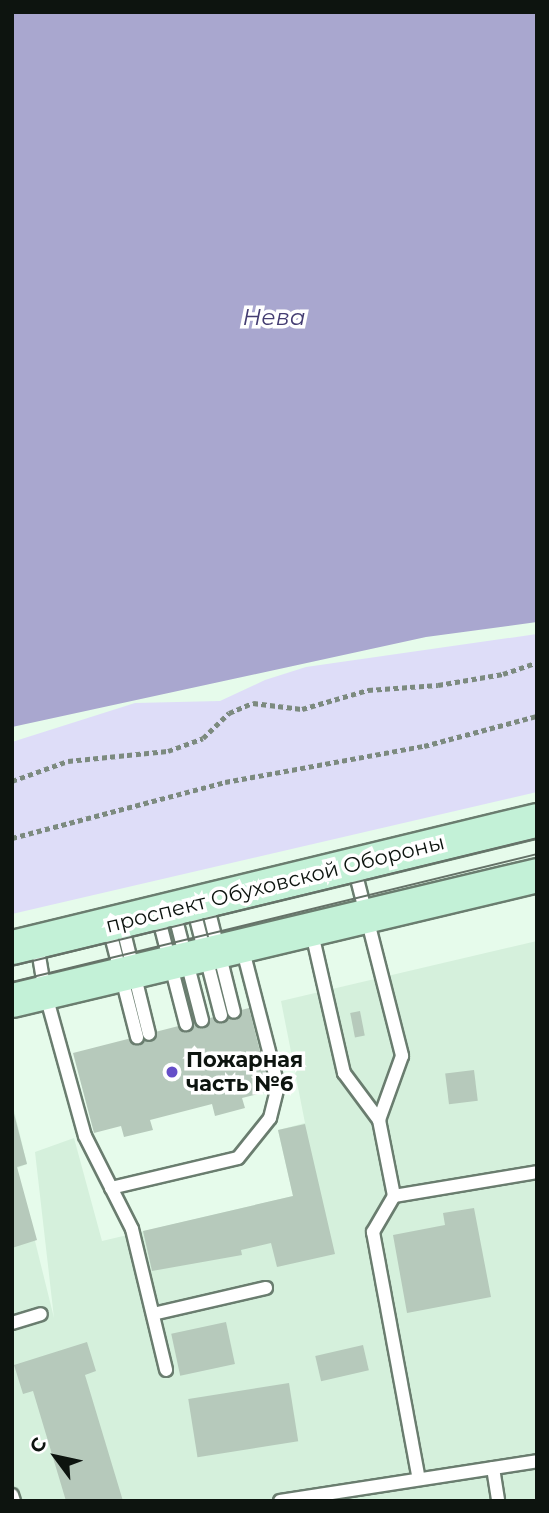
<!DOCTYPE html>
<meta charset="utf-8">
<style>
body{margin:0}
#map{position:relative;width:549px;height:1513px;overflow:hidden;background:#e6fbeb;font-family:Montserrat,sans-serif}
div>[style]{position:absolute}
.built>*{inset:0;background:#d5f0dc}
.green>*{inset:0;background:#deddf8}
.water>*{inset:0;background:#a9a7cf}
.building>*{inset:0;background:#b6c9bb;transform-origin:0 0}
.path>*{height:4.5px;margin-top:-2.25px;transform-origin:0;background:repeating-linear-gradient(90deg,#7c8a7f 0 5px,transparent 0 8.5px)}
.roads{filter:drop-shadow(2px 0 #6a7d6f) drop-shadow(-2px 0 #6a7d6f) drop-shadow(0 2px #6a7d6f) drop-shadow(0 -2px #6a7d6f)}
.service>*{height:12px;margin:-6px;padding:0 6px;transform-origin:6px;border-radius:6px;background:#fff}
.secondary>*{height:33px;margin:-16.5px;padding:0 16.5px;transform-origin:16.5px;border-radius:16.5px;background:#c3f1d7}
.tram>*{height:2px;margin:-1px;padding:0 1px;transform-origin:1px;border-radius:1px;background:#657268}
.dots>*{width:19px;height:19px;translate:-50% -50%;box-sizing:border-box;border:4px solid #fff;border-radius:50%}
span{translate:-50% -50%;white-space:nowrap;text-align:center;line-height:1.15;-webkit-text-stroke:7px #fff;paint-order:stroke}
.street-label{font-size:21px;color:#0d140f}
.poi-label{font-size:21px;color:#0d140f;font-weight:700}
.left{translate:0 -50%;text-align:left}
.water-label{font-size:23px;color:#443d72;font-style:italic}
.frame{position:absolute;inset:0;border:14px solid #0d140f;pointer-events:none}
.north{position:absolute;left:21px;top:1422px;width:70px;height:70px;-webkit-text-stroke:5px #fff;paint-order:stroke;rotate:303deg;font-size:19px;font-weight:700;line-height:28px;text-align:center;color:#0d140f}
.north::after{content:'';display:block;margin:auto;width:24px;height:32px;background:#0d140f;clip-path:polygon(50% 0,100% 100%,50% 72%,0 100%)}
</style>
<div id="map">
<div class="built">
<div style="clip-path:polygon(537px 941px,537px 1501px,12px 1501px,12px 1102px,27px 1164px,17px 1168px,54px 1318px,35px 1152px,74px 1138px,102px 1241px,293px 1196px,278px 1130px,305px 1123px,281px 1001px)"></div>
</div>
<div class="green">
<div style="clip-path:polygon(537px 634px,537px 792px,12px 914px,12px 742px,135px 703px,220px 701px,265px 680px,306px 667px)"></div>
</div>
<div class="water">
<div style="clip-path:polygon(12px 12px,537px 12px,537px 622px,426px 637px,12px 727px)"></div>
</div>
<div class="building">
<div style="clip-path:polygon(249px 1008px,270px 1091px,242px 1098px,245px 1108px,215px 1116px,212px 1104px,150px 1120px,153px 1130px,124px 1137px,121px 1126px,94px 1133px,73px 1053px)"></div>
<div style="left:360px;top:1011px;width:25px;height:10px;rotate:79deg"></div>
<div style="left:474px;top:1070px;width:31px;height:29px;rotate:83deg"></div>
<div style="clip-path:polygon(12px 1106px,27px 1164px,17px 1167px,37px 1240px,12px 1248px)"></div>
<div style="clip-path:polygon(305px 1124px,335px 1254px,277px 1267px,271px 1243px,241px 1250px,242px 1255px,152px 1271px,143px 1231px,293px 1196px,278px 1130px)"></div>
<div style="clip-path:polygon(474px 1208px,491px 1297px,407px 1313px,393px 1235px,445px 1225px,443px 1213px)"></div>
<div style="left:226px;top:1322px;width:43px;height:56px;rotate:78deg"></div>
<div style="clip-path:polygon(87px 1342px,96px 1371px,85px 1375px,123px 1501px,66px 1501px,33px 1391px,23px 1394px,14px 1365px)"></div>
<div style="left:363px;top:1345px;width:26px;height:49px;rotate:77deg"></div>
<div style="left:289px;top:1383px;width:59px;height:102px;rotate:81deg"></div>
</div>
<div class="path">
<div style="left:12px;top:781px;width:59px;rotate:-19.7deg"></div>
<div style="left:68px;top:761px;width:100px;rotate:-5.7deg"></div>
<div style="left:168px;top:751px;width:37px;rotate:-20deg"></div>
<div style="left:203px;top:738px;width:36px;rotate:-44deg"></div>
<div style="left:229px;top:713px;width:26px;rotate:-23deg"></div>
<div style="left:253px;top:703px;width:49px;rotate:7deg"></div>
<div style="left:302px;top:709px;width:69px;rotate:-16.1deg"></div>
<div style="left:368px;top:690px;width:70px;rotate:-4.1deg"></div>
<div style="left:438px;top:685px;width:66px;rotate:-9.6deg"></div>
<div style="left:503px;top:674px;width:36px;rotate:-19deg"></div>
<div style="left:12px;top:838px;width:220px;rotate:-14.7deg"></div>
<div style="left:225px;top:782px;width:202px;rotate:-10.3deg"></div>
<div style="left:424px;top:746px;width:117px;rotate:-14.9deg"></div>
</div>
<div class="roads">
<div class="service">
<div style="left:354px;top:867px;width:195px;rotate:75.7deg"></div>
<div style="left:402px;top:1056px;width:68px;rotate:109.8deg"></div>
<div style="left:206px;top:900px;width:115px;rotate:76deg"></div>
<div style="left:192px;top:903px;width:116px;rotate:75.5deg"></div>
<div style="left:173px;top:908px;width:116px;rotate:75.5deg"></div>
<div style="left:157px;top:912px;width:116px;rotate:75.5deg"></div>
<div style="left:121px;top:920px;width:117px;rotate:76.2deg"></div>
<div style="left:108px;top:924px;width:117px;rotate:75.6deg"></div>
<div style="left:311px;top:929px;width:148px;rotate:77.1deg"></div>
<div style="left:344px;top:1073px;width:59px;rotate:53.3deg"></div>
<div style="left:379px;top:1120px;width:77px;rotate:78.8deg"></div>
<div style="left:394px;top:1196px;width:42px;rotate:120.3deg"></div>
<div style="left:373px;top:1232px;width:251px;rotate:79.5deg"></div>
<div style="left:37px;top:944px;width:49px;rotate:80.5deg"></div>
<div style="left:45px;top:992px;width:149px;rotate:74.5deg"></div>
<div style="left:85px;top:1136px;width:104px;rotate:63.2deg"></div>
<div style="left:132px;top:1229px;width:145px;rotate:76.4deg"></div>
<div style="left:111px;top:1188px;width:130px;rotate:-13.3deg"></div>
<div style="left:238px;top:1158px;width:51px;rotate:-51.3deg"></div>
<div style="left:270px;top:1118px;width:33px;rotate:-76deg"></div>
<div style="left:278px;top:1086px;width:144px;rotate:-104.5deg"></div>
<div style="left:394px;top:1196px;width:145px;rotate:-9.5deg"></div>
<div style="left:153px;top:1314px;width:116px;rotate:-13deg"></div>
<div style="left:12px;top:1323px;width:30px;rotate:-17deg"></div>
<div style="left:493px;top:1468px;width:33px;rotate:81deg"></div>
<div style="left:12px;top:1495px;width:6px;rotate:72deg"></div>
<div style="left:280px;top:1501px;width:260px;rotate:-8.8deg"></div>
</div>
<div class="secondary">
<div style="left:12px;top:947px;width:540px;rotate:-13.6deg"></div>
<div style="left:12px;top:1000px;width:540px;rotate:-13.39deg"></div>
</div>
</div>
<div class="tram">
<div style="left:12px;top:966px;width:540px;rotate:-13.7deg"></div>
<div style="left:12px;top:982px;width:540px;rotate:-13.7deg"></div>
</div>
<div class="dots">
<div style="left:172px;top:1072px;background:#654ec8"></div>
</div>
<div class="street-label">
<span style="left:275px;top:884px;rotate:-14deg">проспект Обуховской Обороны</span>
</div>
<div class="poi-label">
<span class="left" style="left:186px;top:1072px">Пожарная<br>часть №6</span>
</div>
<div class="water-label">
<span style="left:274px;top:317px">Нева</span>
</div>
<div class="frame"></div>
<div class="north">С</div>
</div>
